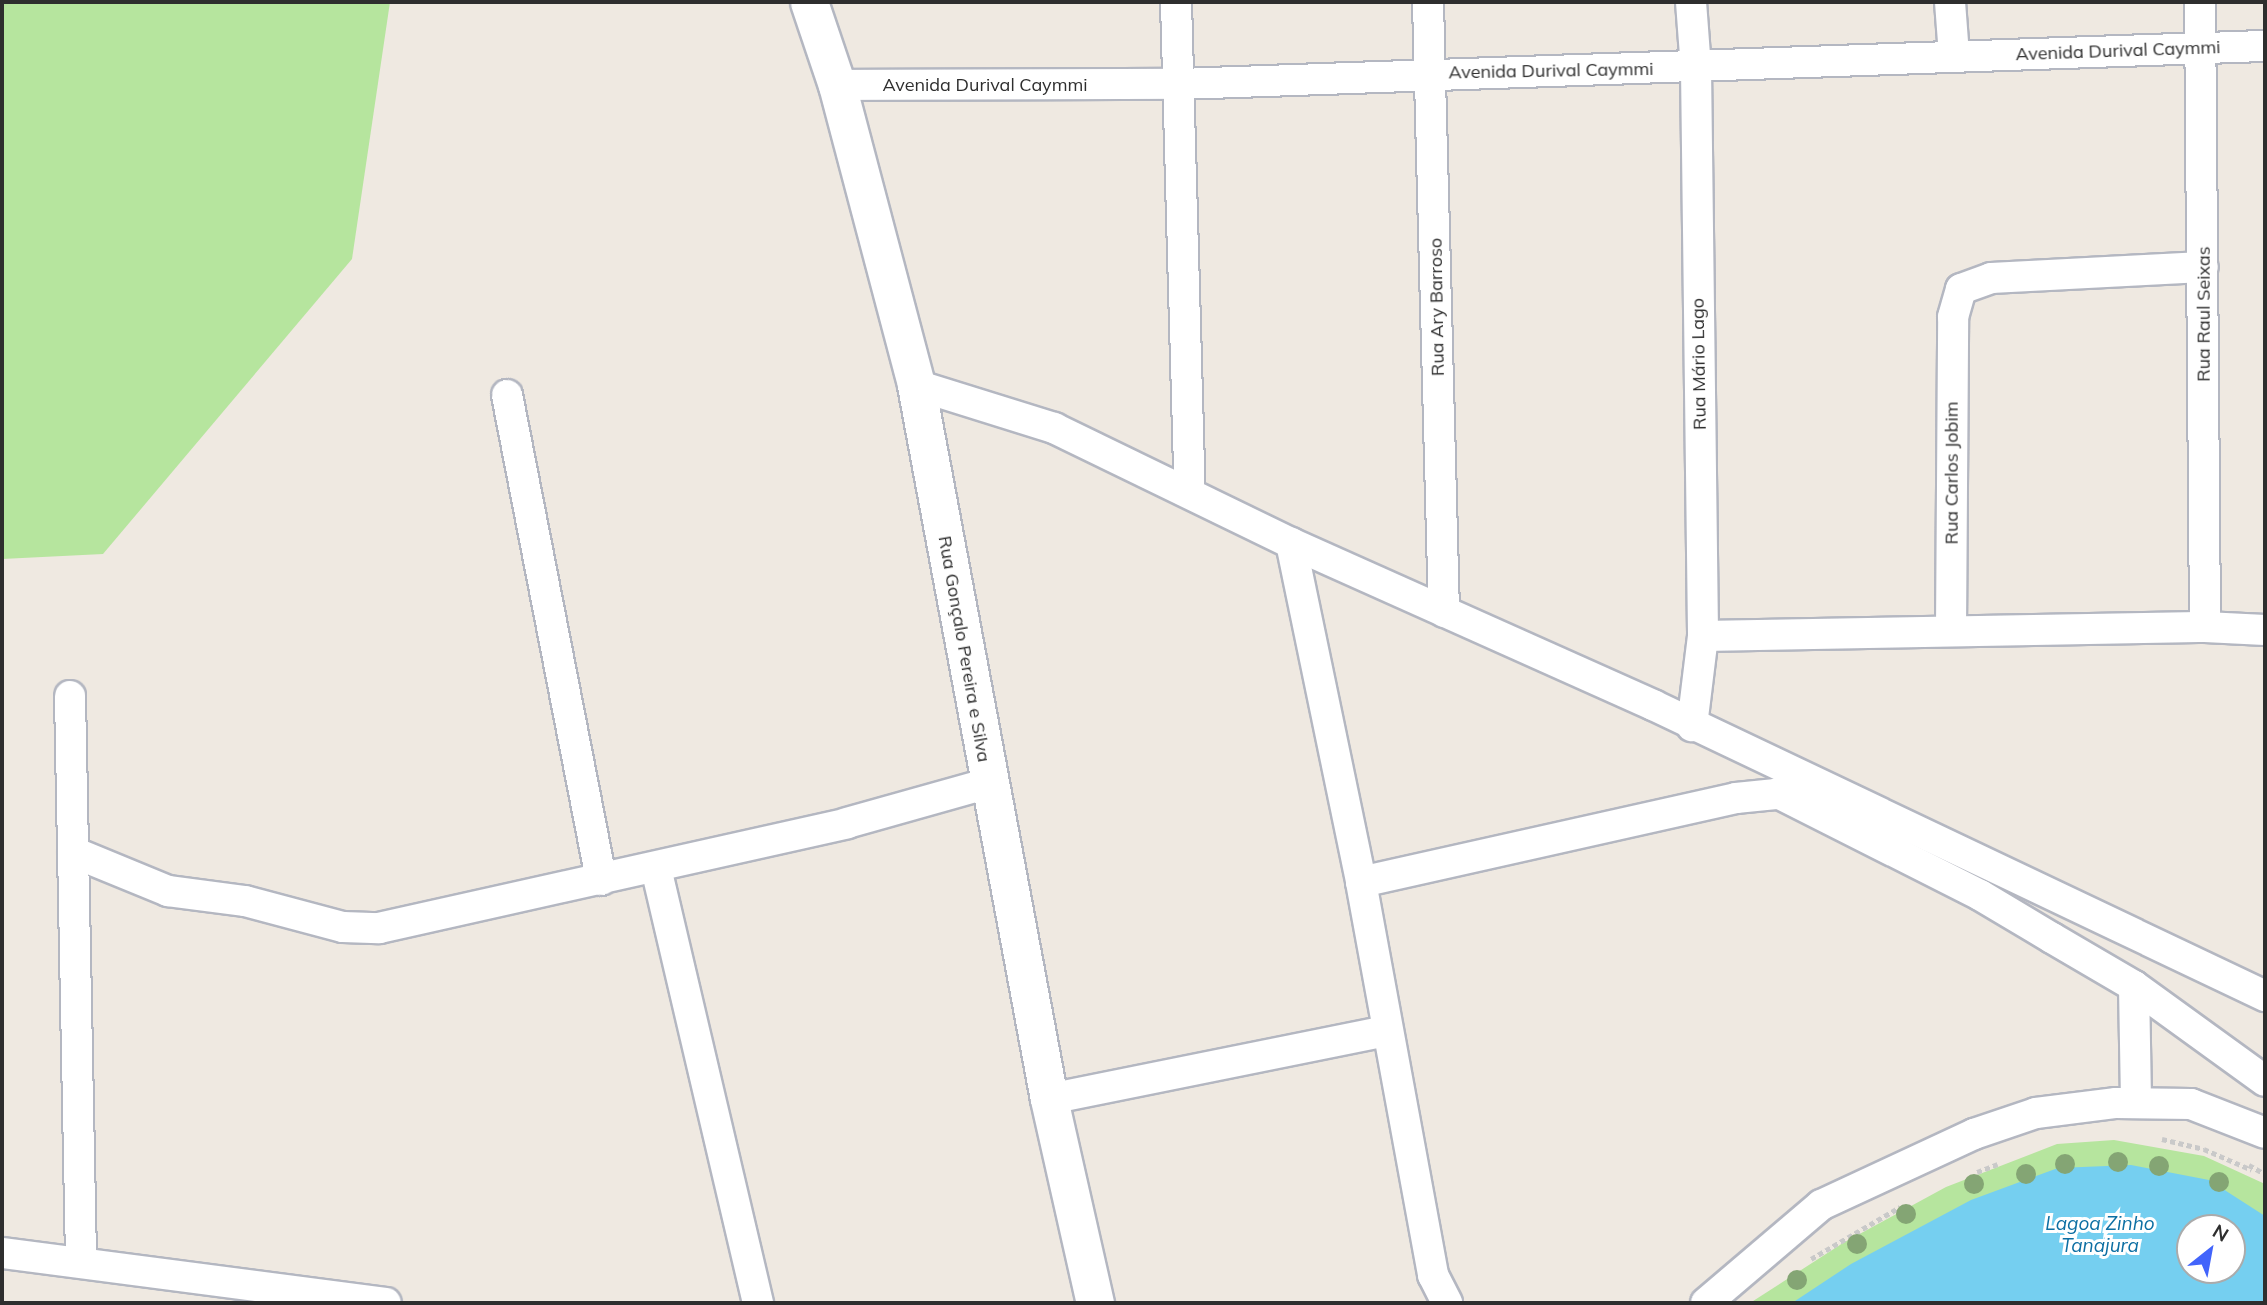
<!DOCTYPE html>
<meta charset="utf-8">
<style>
body{margin:0}
#map{position:relative;width:2267px;height:1305px;overflow:hidden;background:#efe9e1;font-family:Mulish,sans-serif}
div>[style]{position:absolute}
.green>*{inset:0;background:#b6e59e}
.water>*{inset:0;background:#75cff0}
.path>*{height:4.5px;margin-top:-2.25px;transform-origin:0;background:repeating-linear-gradient(90deg,#c9c9c9 0 5px,transparent 0 8.5px)}
.roads{filter:drop-shadow(2px 0 #b4b7c1) drop-shadow(-2px 0 #b4b7c1) drop-shadow(0 2px #b4b7c1) drop-shadow(0 -2px #b4b7c1)}
.minor>*{height:30px;margin:-15px;padding:0 15px;transform-origin:15px;border-radius:15px;background:#fff}
.tertiary>*{height:37px;margin:-18.5px;padding:0 18.5px;transform-origin:18.5px;border-radius:18.5px;background:#fff}
.trees>*{width:20px;height:20px;margin:-10px;border-radius:50%;background:#84a574}
span{translate:-50% -50%;white-space:nowrap;text-align:center;line-height:1.15;-webkit-text-stroke:6px #fff;paint-order:stroke}
.street-label{font-size:18px;color:#2e2e2e}
.water-label{font-size:19px;color:#0d6fa3;font-style:italic}
.frame{position:absolute;inset:0;border:4px solid #2e2e2e;pointer-events:none}
.north{position:absolute;left:2176px;top:1214px;width:70px;height:70px;box-sizing:border-box;background:#fff;border:2px solid #ababab;border-radius:50%;rotate:31deg;font-size:19px;font-weight:700;line-height:28px;text-align:center;color:#2e2e2e}
.north::after{content:'';display:block;margin:auto;width:24px;height:32px;background:#4264fb;clip-path:polygon(50% 0,100% 100%,50% 72%,0 100%)}
</style>
<div id="map">
<div class="green">
<div style="clip-path:polygon(2px 2px,390px 2px,352px 259px,103px 554px,2px 559px)"></div>
<div style="clip-path:polygon(evenodd,2114px 1140px,2204px 1156px,2265px 1184px,2265px 1303px,1750px 1303px,1843px 1243px,1946px 1187px,2057px 1144px,2114px 1140px,2190px 1228px,2232px 1228px,2232px 1270px,2190px 1270px,2190px 1228px)"></div>
</div>
<div class="water">
<div style="clip-path:polygon(evenodd,2131px 1165px,2209px 1180px,2265px 1216px,2265px 1303px,1792px 1303px,1851px 1264px,1971px 1200px,2058px 1168px,2131px 1165px,2190px 1228px,2232px 1228px,2232px 1270px,2190px 1270px,2190px 1228px)"></div>
</div>
<div class="path">
<div style="left:2162px;top:1139px;width:43px;rotate:13.4deg"></div>
<div style="left:2204px;top:1149px;width:52px;rotate:23.6deg"></div>
<div style="left:2249px;top:1165px;width:18px;rotate:29deg"></div>
<div style="left:1977px;top:1172px;width:22px;rotate:-21deg"></div>
<div style="left:1811px;top:1259px;width:103px;rotate:-30.3deg"></div>
</div>
<div class="roads">
<div class="minor">
<div style="left:1176px;top:2px;width:489px;rotate:88.4deg"></div>
<div style="left:1428px;top:2px;width:610px;rotate:88.5deg"></div>
<div style="left:1691px;top:2px;width:66px;rotate:85.7deg"></div>
<div style="left:1696px;top:68px;width:568px;rotate:89.29deg"></div>
<div style="left:1703px;top:636px;width:91px;rotate:97deg"></div>
<div style="left:1950px;top:2px;width:53px;rotate:85.7deg"></div>
<div style="left:2200px;top:2px;width:625px;rotate:89.54deg"></div>
<div style="left:837px;top:85px;width:343px;rotate:-0.2deg"></div>
<div style="left:1180px;top:84px;width:1086px;rotate:-2.01deg"></div>
<div style="left:916px;top:385px;width:145px;rotate:17.3deg"></div>
<div style="left:1054px;top:428px;width:263px;rotate:25.9deg"></div>
<div style="left:1291px;top:543px;width:397px;rotate:24.1deg"></div>
<div style="left:1653px;top:705px;width:678px;rotate:25.43deg"></div>
<div style="left:507px;top:395px;width:494px;rotate:79deg"></div>
<div style="left:1291px;top:543px;width:346px;rotate:78.3deg"></div>
<div style="left:1361px;top:882px;width:400px;rotate:79.6deg"></div>
<div style="left:1433px;top:1275px;width:31px;rotate:63deg"></div>
<div style="left:1951px;top:630px;width:313px;rotate:-89.6deg"></div>
<div style="left:1953px;top:317px;width:29px;rotate:-74deg"></div>
<div style="left:1961px;top:289px;width:32px;rotate:-20deg"></div>
<div style="left:1991px;top:278px;width:212px;rotate:-3deg"></div>
<div style="left:1703px;top:636px;width:502px;rotate:-1.03deg"></div>
<div style="left:2205px;top:627px;width:60px;rotate:2.9deg"></div>
<div style="left:70px;top:696px;width:565px;rotate:88.88deg"></div>
<div style="left:1778px;top:793px;width:226px;rotate:26.8deg"></div>
<div style="left:1980px;top:895px;width:84px;rotate:30.8deg"></div>
<div style="left:2052px;top:938px;width:95px;rotate:30.3deg"></div>
<div style="left:2134px;top:986px;width:162px;rotate:35.9deg"></div>
<div style="left:73px;top:852px;width:103px;rotate:22.3deg"></div>
<div style="left:168px;top:891px;width:78px;rotate:7.4deg"></div>
<div style="left:245px;top:901px;width:101px;rotate:14.9deg"></div>
<div style="left:343px;top:927px;width:36px;rotate:2deg"></div>
<div style="left:379px;top:928px;width:480px;rotate:-12.6deg"></div>
<div style="left:847px;top:823px;width:148px;rotate:-15.7deg"></div>
<div style="left:656px;top:868px;width:447px;rotate:76.8deg"></div>
<div style="left:1361px;top:882px;width:384px;rotate:-12.6deg"></div>
<div style="left:1736px;top:798px;width:60px;rotate:-5.7deg"></div>
<div style="left:2134px;top:986px;width:116px;rotate:89deg"></div>
<div style="left:1049px;top:1099px;width:343px;rotate:-11.4deg"></div>
<div style="left:2px;top:1253px;width:387px;rotate:7.4deg"></div>
<div style="left:1706px;top:1303px;width:151px;rotate:-40.4deg"></div>
<div style="left:1821px;top:1205px;width:169px;rotate:-24.9deg"></div>
<div style="left:1974px;top:1134px;width:65px;rotate:-18.7deg"></div>
<div style="left:2036px;top:1113px;width:81px;rotate:-7.1deg"></div>
<div style="left:2116px;top:1103px;width:75px;rotate:0.8deg"></div>
<div style="left:2191px;top:1104px;width:79px;rotate:21.4deg"></div>
</div>
<div class="tertiary">
<div style="left:809px;top:2px;width:88px;rotate:71.4deg"></div>
<div style="left:837px;top:85px;width:310px;rotate:75.2deg"></div>
<div style="left:916px;top:385px;width:726px;rotate:79.45deg"></div>
<div style="left:1049px;top:1099px;width:209px;rotate:77.3deg"></div>
</div>
</div>
<div class="trees">
<div style="left:2118px;top:1162px"></div>
<div style="left:2065px;top:1164px"></div>
<div style="left:2159px;top:1166px"></div>
<div style="left:2026px;top:1174px"></div>
<div style="left:2219px;top:1182px"></div>
<div style="left:1974px;top:1184px"></div>
<div style="left:1906px;top:1214px"></div>
<div style="left:1857px;top:1244px"></div>
<div style="left:1797px;top:1280px"></div>
</div>
<div class="street-label">
<span style="left:2118px;top:51px;rotate:-2deg">Avenida Durival Caymmi</span>
<span style="left:1551px;top:71px;rotate:-1deg">Avenida Durival Caymmi</span>
<span style="left:985px;top:85px">Avenida Durival Caymmi</span>
<span style="left:1437px;top:307px;rotate:-91deg">Rua Ary Barroso</span>
<span style="left:2204px;top:314px;rotate:-90deg">Rua Raul Seixas</span>
<span style="left:1699px;top:364px;rotate:-91deg">Rua Mário Lago</span>
<span style="left:1952px;top:473px;rotate:-90deg">Rua Carlos Jobim</span>
<span style="left:964px;top:649px;rotate:80deg">Rua Gonçalo Pereira e Silva</span>
</div>
<div class="water-label">
<span style="left:2100px;top:1235px">Lagoa Zinho<br>Tanajura</span>
</div>
<div class="frame"></div>
<div class="north">N</div>
</div>
